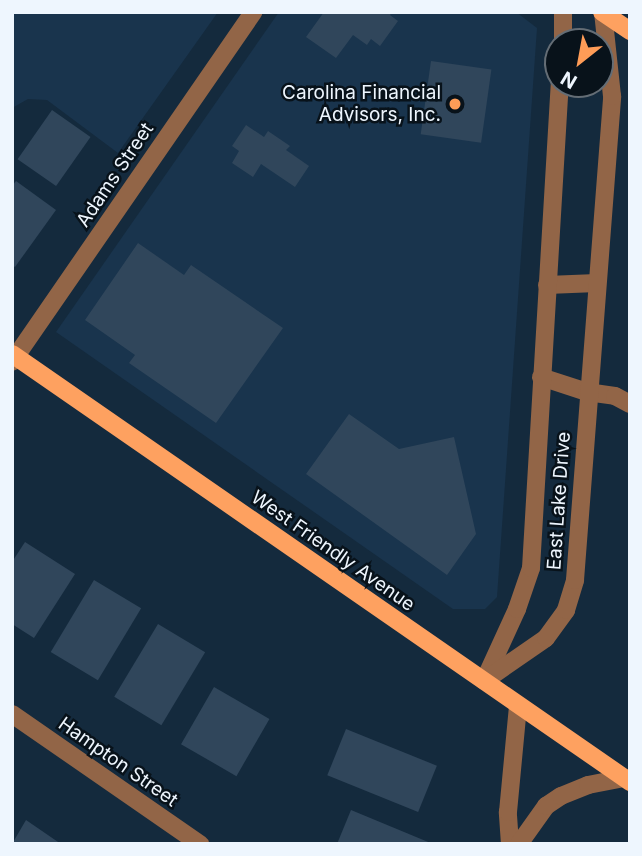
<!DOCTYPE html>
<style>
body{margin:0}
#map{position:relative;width:642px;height:856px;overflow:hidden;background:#142a3d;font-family:Inter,sans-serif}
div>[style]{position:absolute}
.built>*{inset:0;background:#19344d}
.building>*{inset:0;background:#30465b;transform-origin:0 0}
.minor>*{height:18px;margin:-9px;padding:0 9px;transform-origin:9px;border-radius:9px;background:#926547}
.major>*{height:18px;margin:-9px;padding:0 9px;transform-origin:9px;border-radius:9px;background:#fea160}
.dots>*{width:19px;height:19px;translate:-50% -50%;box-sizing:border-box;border:4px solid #08121a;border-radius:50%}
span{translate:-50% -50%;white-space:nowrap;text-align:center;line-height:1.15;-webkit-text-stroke:5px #08121a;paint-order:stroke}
.poi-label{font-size:19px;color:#eef6fe}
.right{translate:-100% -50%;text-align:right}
.street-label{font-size:19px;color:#eef6fe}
.frame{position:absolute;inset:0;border:14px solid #eef6fe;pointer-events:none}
.north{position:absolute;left:544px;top:28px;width:70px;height:70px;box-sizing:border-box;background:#08121a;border:2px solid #646d75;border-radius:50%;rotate:211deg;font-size:19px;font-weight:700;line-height:28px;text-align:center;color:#eef6fe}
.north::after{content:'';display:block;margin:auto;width:24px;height:32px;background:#fe9c57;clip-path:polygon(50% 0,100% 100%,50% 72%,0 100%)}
</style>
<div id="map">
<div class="built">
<div style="clip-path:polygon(12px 12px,218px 12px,118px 153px,47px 100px,28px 99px,12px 108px)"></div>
<div style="clip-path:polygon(279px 12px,516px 12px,537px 28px,497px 597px,485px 609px,453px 609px,56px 332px)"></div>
</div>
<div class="building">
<div style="clip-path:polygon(324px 12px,392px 12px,390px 15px,398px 21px,380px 46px,371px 39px,367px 45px,353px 35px,336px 58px,306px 37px)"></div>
<div style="left:431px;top:61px;width:61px;height:74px;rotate:8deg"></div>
<div style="left:52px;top:110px;width:47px;height:60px;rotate:35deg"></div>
<div style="clip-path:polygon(246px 125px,264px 137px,268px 131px,290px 146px,286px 150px,309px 166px,295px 187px,261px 164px,253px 177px,232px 163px,239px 151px,232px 146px)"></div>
<div style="clip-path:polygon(16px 181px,56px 210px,15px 267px,12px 265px,12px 186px)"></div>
<div style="clip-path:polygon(138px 243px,184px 275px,191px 265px,283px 328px,216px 423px,129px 363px,135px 355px,85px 320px)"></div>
<div style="clip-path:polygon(349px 414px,399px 449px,454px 437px,476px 534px,447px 575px,306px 474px)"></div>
<div style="clip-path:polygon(25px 542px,75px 574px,34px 638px,12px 624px,12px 562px)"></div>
<div style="left:94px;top:580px;width:55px;height:84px;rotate:31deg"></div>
<div style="left:158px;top:624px;width:55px;height:85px;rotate:31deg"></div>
<div style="left:214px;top:687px;width:64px;height:66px;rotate:30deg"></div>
<div style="left:346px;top:729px;width:98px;height:50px;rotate:22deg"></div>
<div style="clip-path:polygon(351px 810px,433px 844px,337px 844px)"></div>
<div style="clip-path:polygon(26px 820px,61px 844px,12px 844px)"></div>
</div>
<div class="minor">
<div style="left:563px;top:42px;width:30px;rotate:-90deg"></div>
<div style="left:547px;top:285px;width:50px;rotate:-2.3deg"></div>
<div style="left:12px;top:362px;width:425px;rotate:-55.4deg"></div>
<div style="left:541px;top:377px;width:48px;rotate:18.1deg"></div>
<div style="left:587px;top:392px;width:28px;rotate:8deg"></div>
<div style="left:615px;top:396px;width:17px;rotate:28deg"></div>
<div style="left:485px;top:679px;width:77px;rotate:-65.4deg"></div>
<div style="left:517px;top:609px;width:43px;rotate:-71.1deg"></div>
<div style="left:531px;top:568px;width:485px;rotate:-86.6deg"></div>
<div style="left:484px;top:681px;width:75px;rotate:-34.7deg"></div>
<div style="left:546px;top:638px;width:34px;rotate:-54deg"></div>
<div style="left:566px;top:610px;width:31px;rotate:-73deg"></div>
<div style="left:575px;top:580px;width:485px;rotate:-85.6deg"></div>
<div style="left:612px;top:96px;width:84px;rotate:-96.1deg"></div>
<div style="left:12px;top:714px;width:229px;rotate:34.7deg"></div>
<div style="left:510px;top:844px;width:32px;rotate:-94deg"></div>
<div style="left:508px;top:812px;width:105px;rotate:-84.6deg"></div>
<div style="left:519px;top:844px;width:47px;rotate:-54.6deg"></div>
<div style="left:546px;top:806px;width:18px;rotate:-34deg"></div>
<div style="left:561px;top:796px;width:29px;rotate:-22deg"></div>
<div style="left:588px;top:785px;width:37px;rotate:-11deg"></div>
</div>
<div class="major">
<div style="left:602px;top:12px;width:34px;rotate:34deg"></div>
<div style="left:12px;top:354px;width:752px;rotate:34.7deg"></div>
</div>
<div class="dots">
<div style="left:455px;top:104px;background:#fe9c57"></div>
</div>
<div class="poi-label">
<span class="right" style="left:441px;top:104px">Carolina Financial<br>Advisors, Inc.</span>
</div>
<div class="street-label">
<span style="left:115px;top:175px;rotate:-56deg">Adams Street</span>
<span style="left:559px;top:501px;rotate:-86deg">East Lake Drive</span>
<span style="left:333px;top:551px;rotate:35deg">West Friendly Avenue</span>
<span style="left:118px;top:762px;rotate:35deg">Hampton Street</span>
</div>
<div class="frame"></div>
<div class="north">N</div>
</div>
